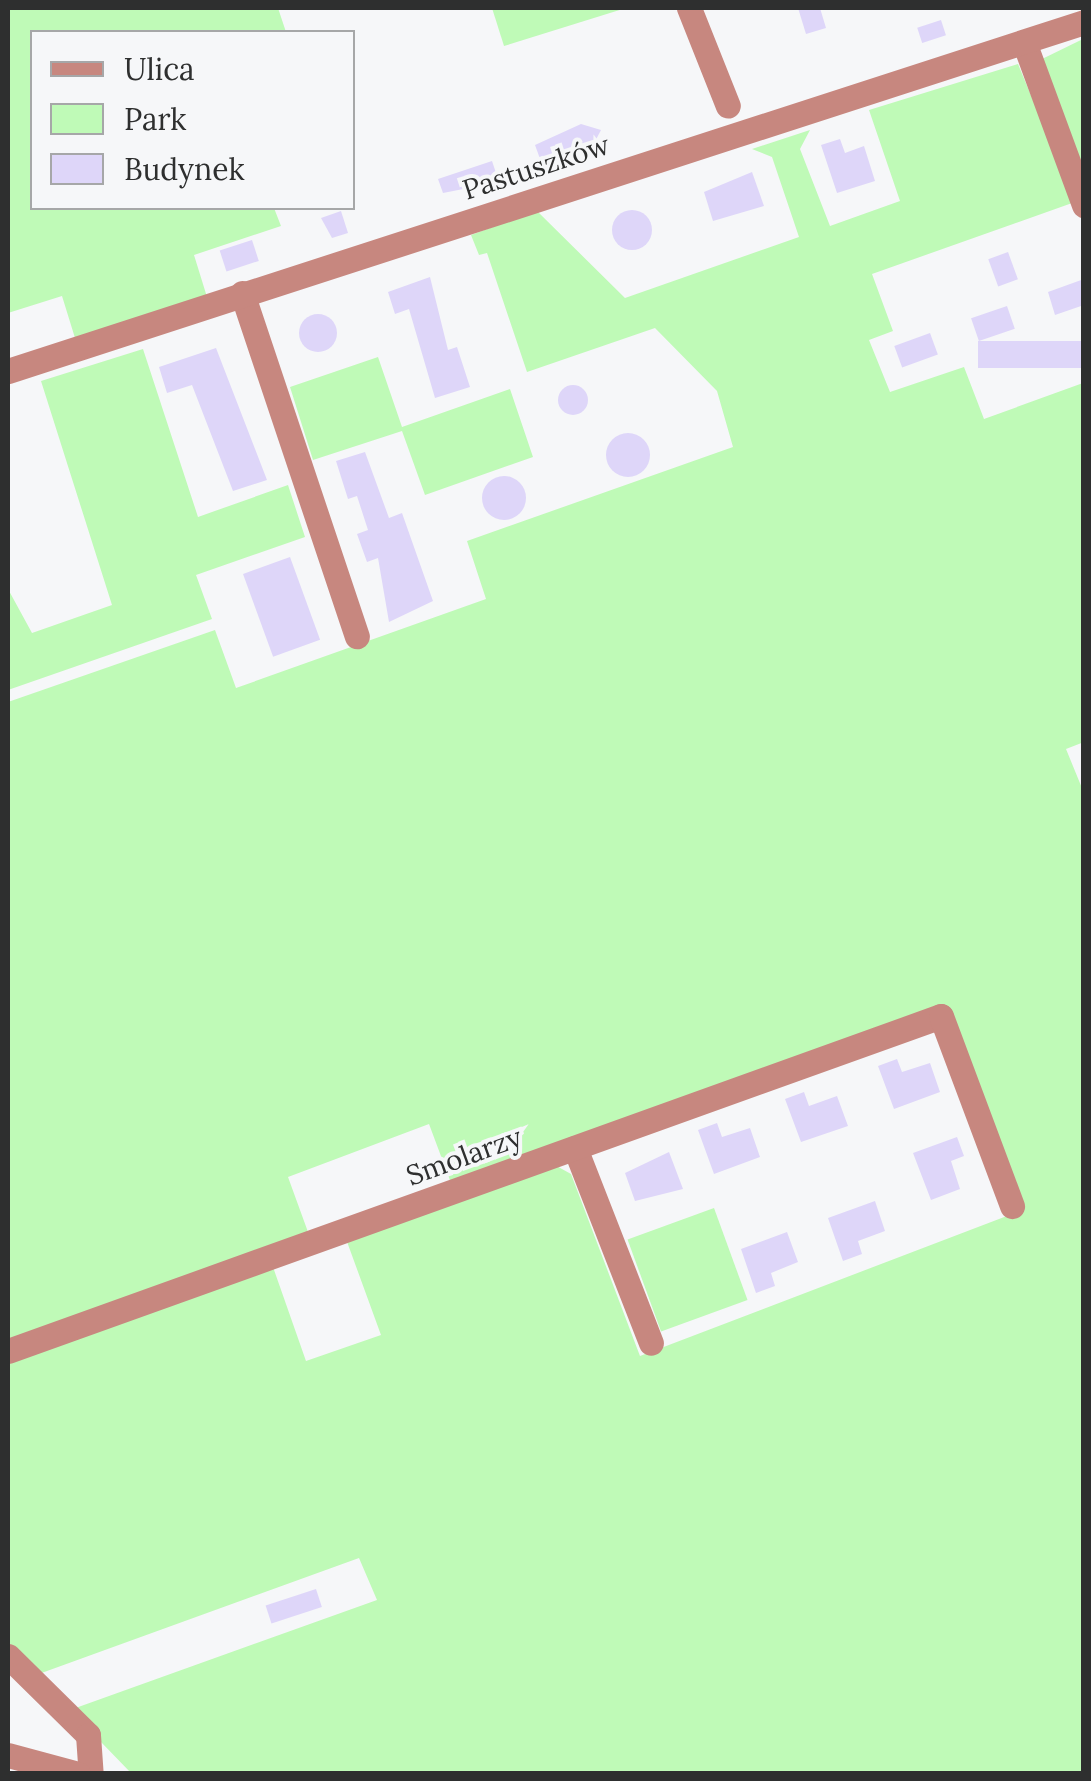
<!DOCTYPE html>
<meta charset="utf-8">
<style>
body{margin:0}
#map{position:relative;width:1091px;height:1781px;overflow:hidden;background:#f6f7f9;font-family:Lora,serif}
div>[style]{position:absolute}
.green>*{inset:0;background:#bffab7;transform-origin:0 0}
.building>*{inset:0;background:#ded6f9;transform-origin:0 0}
.round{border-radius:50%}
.minor>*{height:25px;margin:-12.5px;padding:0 12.5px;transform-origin:12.5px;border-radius:12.5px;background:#c7877f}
span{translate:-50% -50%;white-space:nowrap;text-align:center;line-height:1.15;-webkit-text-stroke:8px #f6f7f9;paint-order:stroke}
.street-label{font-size:28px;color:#2e2f2f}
.frame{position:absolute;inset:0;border:10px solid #2e2f2f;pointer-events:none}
.legend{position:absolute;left:30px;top:30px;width:325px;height:180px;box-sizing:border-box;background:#f6f7f9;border:2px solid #a6a7a8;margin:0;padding:12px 18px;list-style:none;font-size:30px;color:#2e2f2f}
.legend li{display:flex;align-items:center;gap:20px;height:50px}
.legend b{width:50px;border:2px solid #a6a7a8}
</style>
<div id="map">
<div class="green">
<div style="clip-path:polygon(8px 8px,278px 8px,286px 32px,32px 32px,32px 208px,274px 208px,281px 226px,194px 255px,207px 297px,75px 338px,62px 296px,8px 313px)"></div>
<div style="clip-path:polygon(492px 8px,626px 8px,504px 46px)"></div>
<div style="clip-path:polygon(1083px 39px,1083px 172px,1040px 60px)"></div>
<div style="clip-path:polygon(1018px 64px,1075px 202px,872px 274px,893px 331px,869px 340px,890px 392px,964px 367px,984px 419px,1083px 383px,1084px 742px,1066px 749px,1084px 793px,1083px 1773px,131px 1773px,70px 1710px,377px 1600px,359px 1558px,36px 1675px,8px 1646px,8px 1361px,273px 1267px,306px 1361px,381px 1335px,346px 1239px,553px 1164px,571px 1174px,640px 1356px,1020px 1211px,944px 1004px,451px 1183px,429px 1124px,288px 1177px,308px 1232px,8px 1342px,8px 702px,215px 630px,236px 688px,486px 599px,467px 541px,733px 447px,717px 391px,655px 328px,527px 372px,487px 253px,479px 255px,471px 235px,537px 211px,625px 298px,799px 237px,772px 157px,752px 149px,810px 130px,800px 149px,830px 226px,900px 201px,869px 110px)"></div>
<div style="clip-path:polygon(143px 349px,198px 517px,288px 485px,305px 537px,196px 575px,212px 619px,8px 690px,8px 589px,32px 633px,112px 605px,41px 381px)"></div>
<div style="clip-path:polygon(378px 357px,402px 427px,510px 389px,533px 457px,425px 495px,402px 431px,313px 460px,290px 387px)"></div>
<div style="left:714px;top:1208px;width:98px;height:92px;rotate:70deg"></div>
</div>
<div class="building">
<div style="clip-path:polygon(798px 8px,820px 8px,826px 28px,806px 34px)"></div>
<div style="left:941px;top:20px;width:16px;height:25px;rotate:72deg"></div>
<div style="clip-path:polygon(581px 124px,601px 130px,590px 151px,543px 167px,535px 145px)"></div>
<div style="clip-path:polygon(840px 139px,845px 153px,864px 146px,875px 181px,837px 193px,821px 145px)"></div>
<div style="clip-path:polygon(492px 161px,499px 182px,443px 193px,438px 179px)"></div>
<div style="clip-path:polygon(752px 172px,764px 206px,713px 221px,704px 192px)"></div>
<div class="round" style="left:612px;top:210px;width:40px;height:40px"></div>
<div style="clip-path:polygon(341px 211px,348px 233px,332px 238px,321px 218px)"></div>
<div style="left:252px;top:240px;width:22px;height:34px;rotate:72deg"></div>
<div style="left:1008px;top:252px;width:29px;height:21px;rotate:70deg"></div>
<div style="clip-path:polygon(430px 277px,448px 350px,457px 347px,470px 387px,435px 398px,409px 309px,395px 314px,388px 292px)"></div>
<div style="clip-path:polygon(1084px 279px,1084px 305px,1055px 315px,1048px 292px)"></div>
<div style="left:1007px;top:306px;width:24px;height:38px;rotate:71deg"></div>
<div class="round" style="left:299px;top:314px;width:38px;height:38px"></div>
<div style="left:930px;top:333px;width:23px;height:38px;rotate:70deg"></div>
<div style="left:1084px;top:341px;width:27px;height:106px;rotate:90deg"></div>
<div style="clip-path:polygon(216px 348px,267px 480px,233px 491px,192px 385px,167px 393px,159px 367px)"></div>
<div class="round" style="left:558px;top:385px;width:30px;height:30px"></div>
<div class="round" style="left:606px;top:433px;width:44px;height:44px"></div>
<div style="clip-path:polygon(365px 452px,389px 518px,402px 513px,433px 601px,389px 622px,378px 558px,367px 562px,357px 534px,368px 530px,357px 496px,348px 499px,336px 461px)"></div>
<div class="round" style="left:482px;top:476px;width:44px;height:44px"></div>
<div style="left:290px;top:557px;width:88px;height:50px;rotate:70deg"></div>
<div style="clip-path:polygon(897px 1059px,902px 1072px,930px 1063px,940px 1092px,894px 1109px,878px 1066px)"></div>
<div style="clip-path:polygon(804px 1092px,809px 1106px,837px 1096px,848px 1126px,801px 1142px,785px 1099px)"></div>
<div style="clip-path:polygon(717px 1123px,722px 1137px,750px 1128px,760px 1157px,714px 1174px,698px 1130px)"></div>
<div style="clip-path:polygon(957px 1137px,964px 1156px,951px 1161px,960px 1189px,931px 1200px,913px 1153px)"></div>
<div style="clip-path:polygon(669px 1152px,683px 1189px,635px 1201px,625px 1173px)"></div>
<div style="clip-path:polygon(875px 1201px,885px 1231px,858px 1241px,862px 1254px,843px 1261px,828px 1218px)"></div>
<div style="clip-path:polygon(787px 1232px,798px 1262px,771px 1273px,775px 1286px,756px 1293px,741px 1249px)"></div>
<div style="left:316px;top:1589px;width:19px;height:53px;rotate:72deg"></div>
</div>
<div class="minor">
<div style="left:689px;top:8px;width:105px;rotate:68.3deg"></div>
<div style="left:1024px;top:42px;width:174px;rotate:69.8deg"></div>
<div style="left:242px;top:293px;width:362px;rotate:71.5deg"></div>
<div style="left:8px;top:371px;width:1131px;rotate:-17.97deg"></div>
<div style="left:575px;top:1148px;width:209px;rotate:68.7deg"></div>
<div style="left:8px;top:1351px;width:991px;rotate:-19.75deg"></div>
<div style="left:941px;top:1016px;width:203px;rotate:69.5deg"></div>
<div style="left:8px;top:1656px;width:112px;rotate:44.6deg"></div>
<div style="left:88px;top:1735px;width:39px;rotate:86deg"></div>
<div style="left:8px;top:1755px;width:73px;rotate:15.2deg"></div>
</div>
<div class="street-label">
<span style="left:536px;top:167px;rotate:-18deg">Pastuszków</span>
<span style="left:464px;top:1156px;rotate:-20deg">Smolarzy</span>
</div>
<div class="frame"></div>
<ul class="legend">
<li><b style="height:12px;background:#c7877f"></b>Ulica</li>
<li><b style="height:28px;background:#bffab7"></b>Park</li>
<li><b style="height:28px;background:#ded6f9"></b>Budynek</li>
</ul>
</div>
